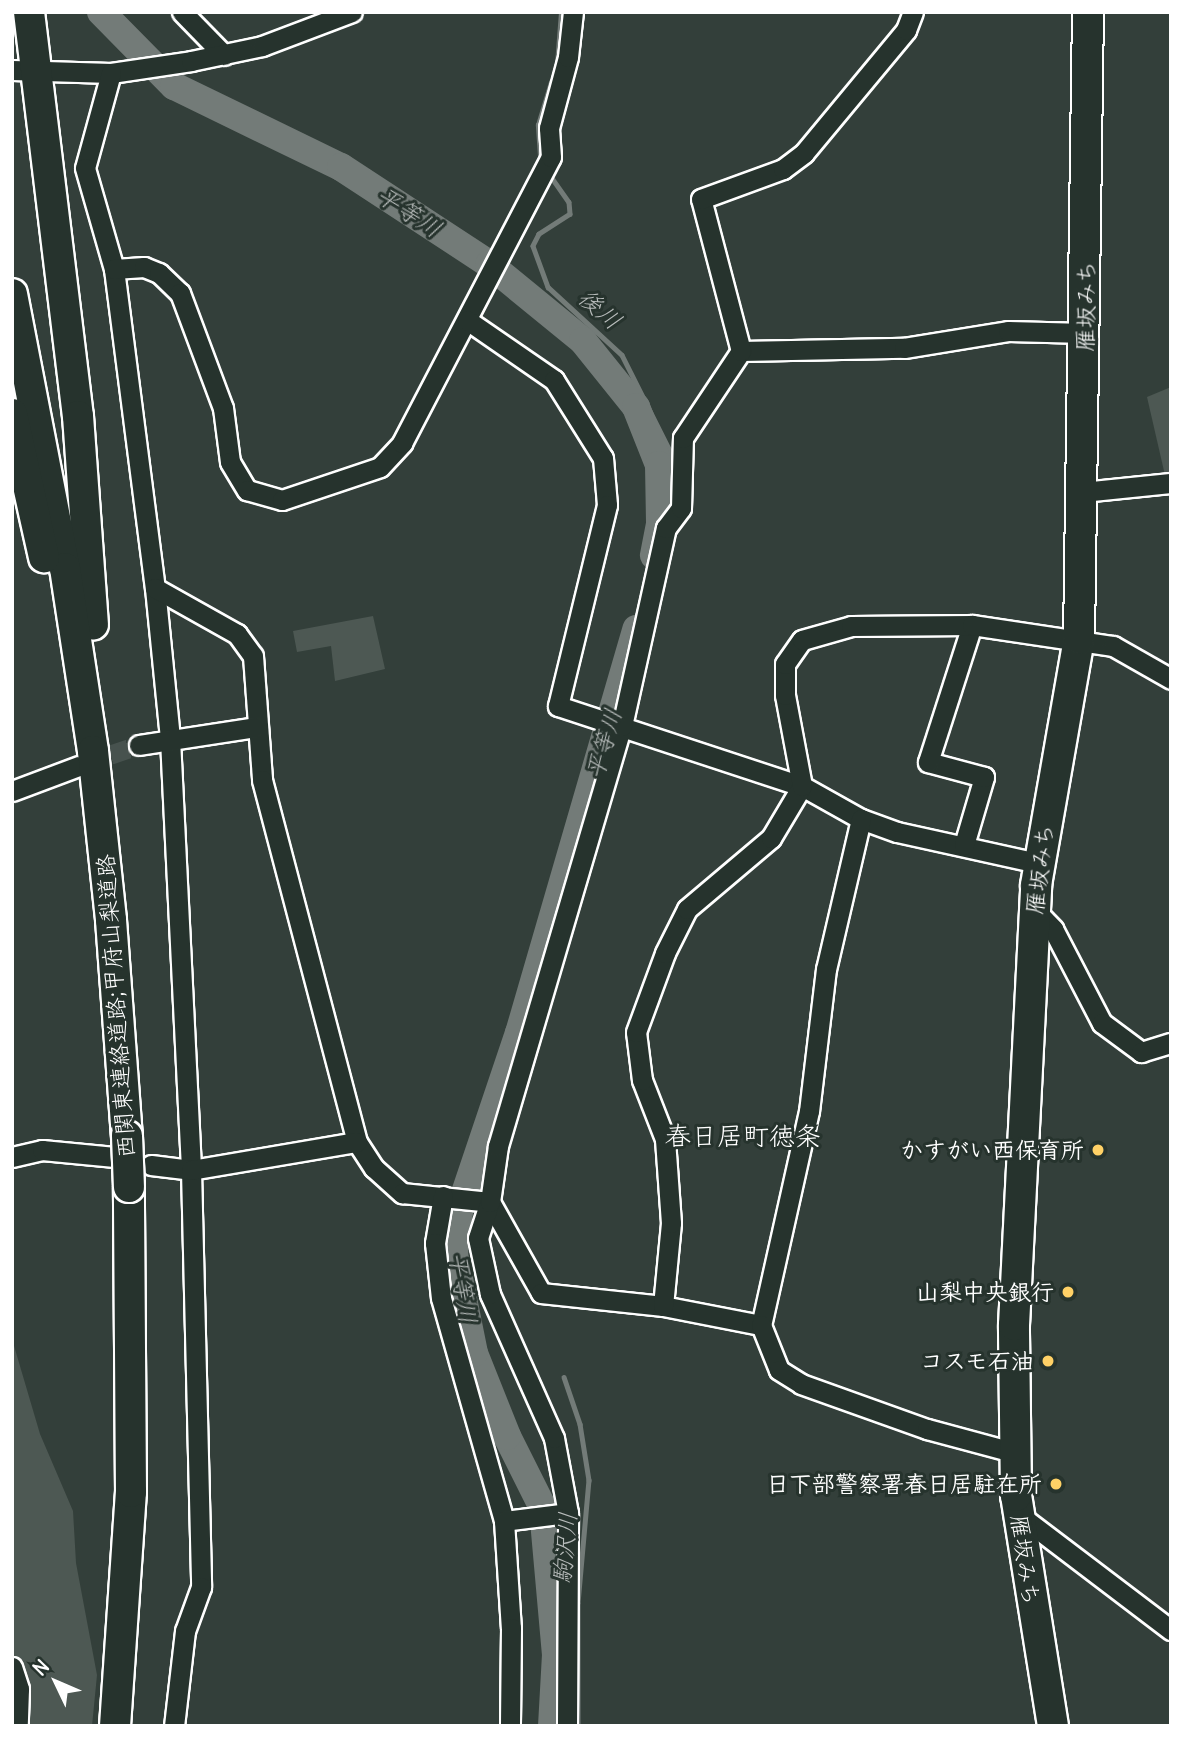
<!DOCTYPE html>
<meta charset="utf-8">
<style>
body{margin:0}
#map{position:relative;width:1183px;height:1738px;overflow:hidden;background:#333f3a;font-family:Delius,"Klee One",sans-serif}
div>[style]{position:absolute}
.green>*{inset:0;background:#4d5853}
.stream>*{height:4.5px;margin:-2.25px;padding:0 2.25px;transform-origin:2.25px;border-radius:2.25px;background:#737b78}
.river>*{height:28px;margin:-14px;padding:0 14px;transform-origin:14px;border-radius:14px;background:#737b78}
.minor-tunnel>*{height:19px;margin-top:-9.5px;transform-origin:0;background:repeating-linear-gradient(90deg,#47524e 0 19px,transparent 0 29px)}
.roads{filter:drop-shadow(2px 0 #fff) drop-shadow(-2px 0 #fff) drop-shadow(0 2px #fff) drop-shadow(0 -2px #fff)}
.minor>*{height:19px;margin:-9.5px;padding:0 9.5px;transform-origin:9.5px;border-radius:9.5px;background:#26332d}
.highway>*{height:30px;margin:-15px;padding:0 15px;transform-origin:15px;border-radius:15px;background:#26332d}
.bridges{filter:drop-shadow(2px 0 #fff) drop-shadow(-2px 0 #fff) drop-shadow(0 2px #fff) drop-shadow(0 -2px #fff)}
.highway-bridge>*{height:30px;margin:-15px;padding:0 15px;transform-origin:15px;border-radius:15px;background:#26332d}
.dots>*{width:19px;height:19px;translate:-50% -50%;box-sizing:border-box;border:4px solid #26332d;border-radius:50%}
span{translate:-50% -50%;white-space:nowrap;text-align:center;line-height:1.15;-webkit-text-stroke:6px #26332d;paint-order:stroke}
.street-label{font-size:23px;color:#fff}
.poi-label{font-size:23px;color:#fff;font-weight:700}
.right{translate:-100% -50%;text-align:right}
.water-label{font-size:24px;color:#b9bdbc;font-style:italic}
.quarter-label{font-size:26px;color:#fff}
.frame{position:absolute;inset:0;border:14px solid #fff;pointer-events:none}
.north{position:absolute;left:21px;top:1647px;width:70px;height:70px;-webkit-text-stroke:5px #26332d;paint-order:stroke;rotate:314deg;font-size:19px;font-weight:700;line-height:28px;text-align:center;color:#fff}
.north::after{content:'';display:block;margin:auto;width:24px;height:32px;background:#fff;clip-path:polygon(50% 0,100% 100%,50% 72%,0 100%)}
</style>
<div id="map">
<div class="green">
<div style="clip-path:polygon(1171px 387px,1171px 483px,1167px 484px,1147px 397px)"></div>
<div style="clip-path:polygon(373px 616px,385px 669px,335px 681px,331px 646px,297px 652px,293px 631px)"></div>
<div style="clip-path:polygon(12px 1339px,40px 1434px,73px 1511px,76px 1563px,97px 1675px,92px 1726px,12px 1726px)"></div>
</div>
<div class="stream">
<div style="left:557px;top:64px;width:52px;rotate:-85.6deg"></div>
<div style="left:540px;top:156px;width:31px;rotate:-94deg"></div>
<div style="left:538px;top:125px;width:45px;rotate:-73.2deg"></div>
<div style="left:552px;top:178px;width:29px;rotate:55deg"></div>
<div style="left:569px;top:202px;width:12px;rotate:85deg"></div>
<div style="left:570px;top:214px;width:37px;rotate:147deg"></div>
<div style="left:539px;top:234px;width:13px;rotate:117deg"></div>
<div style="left:533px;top:246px;width:44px;rotate:69.9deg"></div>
<div style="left:548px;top:287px;width:100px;rotate:42.6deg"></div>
<div style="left:622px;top:355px;width:105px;rotate:63.4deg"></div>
<div style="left:669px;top:449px;width:61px;rotate:90deg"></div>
<div style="left:564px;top:1377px;width:50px;rotate:71.2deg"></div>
<div style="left:580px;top:1424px;width:57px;rotate:80.9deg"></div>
<div style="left:589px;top:1480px;width:123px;rotate:95.1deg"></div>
<div style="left:578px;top:1603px;width:123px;rotate:90deg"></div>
</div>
<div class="river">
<div style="left:101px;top:12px;width:104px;rotate:45.4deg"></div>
<div style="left:174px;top:86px;width:186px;rotate:25.9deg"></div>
<div style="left:341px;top:167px;width:177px;rotate:33.2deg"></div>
<div style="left:489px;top:264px;width:122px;rotate:39.3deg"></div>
<div style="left:583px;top:341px;width:85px;rotate:51.2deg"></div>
<div style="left:636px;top:407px;width:62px;rotate:68.4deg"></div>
<div style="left:659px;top:465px;width:59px;rotate:89deg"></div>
<div style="left:660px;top:524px;width:32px;rotate:101deg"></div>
<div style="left:552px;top:1726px;width:71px;rotate:-86.8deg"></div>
<div style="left:556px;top:1655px;width:148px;rotate:-95.1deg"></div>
<div style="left:543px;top:1508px;width:80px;rotate:-116.6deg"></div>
<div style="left:507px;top:1436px;width:89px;rotate:-111.7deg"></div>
<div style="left:474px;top:1353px;width:101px;rotate:-101.4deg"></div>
<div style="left:454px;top:1254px;width:43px;rotate:-83.4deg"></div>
<div style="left:459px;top:1211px;width:188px;rotate:-71.4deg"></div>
<div style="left:519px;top:1033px;width:421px;rotate:-73.8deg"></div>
</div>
<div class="minor-tunnel">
<div style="left:83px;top:764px;width:59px;rotate:-18.7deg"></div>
</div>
<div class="roads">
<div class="minor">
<div style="left:182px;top:12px;width:60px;rotate:45.7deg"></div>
<div style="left:12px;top:70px;width:99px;rotate:1.7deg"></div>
<div style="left:111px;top:73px;width:81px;rotate:-8.5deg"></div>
<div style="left:191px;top:61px;width:73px;rotate:-11.9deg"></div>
<div style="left:262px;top:46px;width:96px;rotate:-20.7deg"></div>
<div style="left:111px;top:73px;width:98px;rotate:105.3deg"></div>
<div style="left:85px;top:168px;width:105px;rotate:74deg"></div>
<div style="left:114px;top:269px;width:322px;rotate:82.7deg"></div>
<div style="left:155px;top:588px;width:152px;rotate:84.3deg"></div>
<div style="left:170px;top:739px;width:432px;rotate:87.2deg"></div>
<div style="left:191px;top:1170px;width:417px;rotate:88.6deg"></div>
<div style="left:201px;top:1587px;width:47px;rotate:110deg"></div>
<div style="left:185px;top:1631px;width:96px;rotate:96.6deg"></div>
<div style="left:114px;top:269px;width:30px;rotate:-4deg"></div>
<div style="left:144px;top:267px;width:16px;rotate:22deg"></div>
<div style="left:159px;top:273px;width:29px;rotate:44deg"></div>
<div style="left:180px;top:293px;width:123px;rotate:69.5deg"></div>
<div style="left:223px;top:408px;width:54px;rotate:82.6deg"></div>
<div style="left:230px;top:462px;width:33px;rotate:59deg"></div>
<div style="left:247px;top:490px;width:36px;rotate:16deg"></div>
<div style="left:282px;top:500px;width:103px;rotate:-18.6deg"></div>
<div style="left:380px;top:467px;width:33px;rotate:-47deg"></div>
<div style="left:402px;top:443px;width:322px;rotate:-62.5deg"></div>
<div style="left:551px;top:157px;width:29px;rotate:-94deg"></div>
<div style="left:549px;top:128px;width:73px;rotate:-75deg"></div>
<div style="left:568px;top:57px;width:45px;rotate:-83.7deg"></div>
<div style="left:467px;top:320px;width:106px;rotate:34.6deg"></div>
<div style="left:554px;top:380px;width:92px;rotate:57.9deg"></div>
<div style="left:603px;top:458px;width:47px;rotate:85.1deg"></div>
<div style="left:607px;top:505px;width:207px;rotate:103.7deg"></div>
<div style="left:558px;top:706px;width:257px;rotate:18.2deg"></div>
<div style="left:802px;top:786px;width:68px;rotate:29.2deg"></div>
<div style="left:861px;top:819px;width:38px;rotate:20deg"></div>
<div style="left:897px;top:832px;width:144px;rotate:12.4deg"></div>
<div style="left:741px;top:351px;width:163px;rotate:-1.1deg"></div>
<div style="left:904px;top:348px;width:105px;rotate:-9.3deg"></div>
<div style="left:1008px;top:331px;width:77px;rotate:1.5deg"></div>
<div style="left:1082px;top:492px;width:89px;rotate:-5.8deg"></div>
<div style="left:155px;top:588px;width:94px;rotate:29.3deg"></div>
<div style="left:237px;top:634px;width:27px;rotate:54deg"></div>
<div style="left:253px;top:656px;width:124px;rotate:85.8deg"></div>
<div style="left:262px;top:780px;width:374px;rotate:75.3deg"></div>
<div style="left:357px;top:1142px;width:31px;rotate:57deg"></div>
<div style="left:374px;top:1168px;width:38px;rotate:42deg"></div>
<div style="left:402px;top:1193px;width:88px;rotate:5.8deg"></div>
<div style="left:490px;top:1202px;width:104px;rotate:60.7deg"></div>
<div style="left:541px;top:1293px;width:123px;rotate:6.1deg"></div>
<div style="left:663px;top:1306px;width:100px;rotate:11deg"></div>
<div style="left:139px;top:745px;width:118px;rotate:-8.7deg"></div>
<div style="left:12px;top:791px;width:72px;rotate:-20.5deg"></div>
<div style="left:861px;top:819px;width:154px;rotate:103.1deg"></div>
<div style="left:826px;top:969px;width:143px;rotate:96.8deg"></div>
<div style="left:809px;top:1111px;width:219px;rotate:102.6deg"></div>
<div style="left:761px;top:1325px;width:48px;rotate:68.2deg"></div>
<div style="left:779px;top:1370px;width:26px;rotate:32deg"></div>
<div style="left:801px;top:1384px;width:134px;rotate:19.7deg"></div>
<div style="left:927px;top:1429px;width:88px;rotate:15.1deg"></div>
<div style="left:964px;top:845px;width:71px;rotate:-73.6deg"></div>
<div style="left:984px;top:777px;width:58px;rotate:-165deg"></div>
<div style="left:928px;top:762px;width:144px;rotate:-72.2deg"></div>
<div style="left:1034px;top:909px;width:28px;rotate:46deg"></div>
<div style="left:1053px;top:929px;width:106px;rotate:62.5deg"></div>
<div style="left:1102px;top:1023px;width:49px;rotate:36.6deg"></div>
<div style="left:1141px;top:1052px;width:31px;rotate:-17deg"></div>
<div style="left:12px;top:1157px;width:31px;rotate:-13deg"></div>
<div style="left:42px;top:1150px;width:73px;rotate:5.5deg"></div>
<div style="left:151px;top:1165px;width:40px;rotate:7.1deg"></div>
<div style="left:191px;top:1170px;width:168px;rotate:-9.6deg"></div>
<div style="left:443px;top:1196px;width:48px;rotate:99.7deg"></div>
<div style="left:435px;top:1243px;width:55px;rotate:83.8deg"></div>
<div style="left:441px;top:1298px;width:232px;rotate:74.2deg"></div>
<div style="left:504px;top:1521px;width:107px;rotate:86.3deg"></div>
<div style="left:511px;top:1628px;width:98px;rotate:90.6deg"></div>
<div style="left:663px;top:1306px;width:83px;rotate:-84.5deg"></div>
<div style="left:671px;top:1223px;width:84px;rotate:-94.1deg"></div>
<div style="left:665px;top:1139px;width:63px;rotate:-111.3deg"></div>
<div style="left:642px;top:1080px;width:48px;rotate:-97.1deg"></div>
<div style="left:636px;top:1032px;width:84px;rotate:-69.8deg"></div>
<div style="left:665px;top:953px;width:49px;rotate:-63.4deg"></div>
<div style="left:687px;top:909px;width:110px;rotate:-40.2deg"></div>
<div style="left:771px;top:838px;width:61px;rotate:-59.2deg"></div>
<div style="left:802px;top:786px;width:93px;rotate:-100.6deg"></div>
<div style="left:785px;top:695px;width:31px;rotate:-90deg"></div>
<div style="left:785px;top:664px;width:29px;rotate:-55deg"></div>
<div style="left:802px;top:640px;width:51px;rotate:-15.9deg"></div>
<div style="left:851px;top:626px;width:121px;rotate:-0.5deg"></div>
<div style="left:972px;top:625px;width:143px;rotate:8.5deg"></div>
<div style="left:1113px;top:646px;width:67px;rotate:29.6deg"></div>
<div style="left:1018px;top:1514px;width:192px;rotate:37.2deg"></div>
<div style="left:504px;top:1521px;width:64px;rotate:-7.1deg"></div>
<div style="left:12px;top:1667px;width:23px;rotate:72deg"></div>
<div style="left:19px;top:1689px;width:37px;rotate:92deg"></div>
<div style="left:567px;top:1726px;width:213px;rotate:-89.7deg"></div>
<div style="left:568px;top:1513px;width:76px;rotate:-100.6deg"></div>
<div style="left:554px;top:1438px;width:158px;rotate:-114deg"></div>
<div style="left:490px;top:1294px;width:57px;rotate:-102.1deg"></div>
<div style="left:478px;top:1238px;width:38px;rotate:-72deg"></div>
<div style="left:490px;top:1202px;width:57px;rotate:-81.9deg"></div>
<div style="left:498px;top:1146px;width:438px;rotate:-73.6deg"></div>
<div style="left:622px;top:726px;width:203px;rotate:-77.5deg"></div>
<div style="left:666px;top:528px;width:25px;rotate:-53deg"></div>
<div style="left:681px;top:508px;width:70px;rotate:-88.4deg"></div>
<div style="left:683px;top:438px;width:105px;rotate:-56.3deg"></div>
<div style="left:741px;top:351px;width:157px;rotate:-104.7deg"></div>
<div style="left:701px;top:199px;width:87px;rotate:-20.1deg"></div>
<div style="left:783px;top:169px;width:26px;rotate:-37deg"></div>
<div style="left:804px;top:153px;width:160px;rotate:-50.3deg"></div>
<div style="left:906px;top:30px;width:19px;rotate:-69deg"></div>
</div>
<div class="highway">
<div style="left:29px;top:12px;width:407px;rotate:83.1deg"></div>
<div style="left:78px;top:416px;width:209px;rotate:85.9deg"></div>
<div style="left:12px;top:294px;width:279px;rotate:79.1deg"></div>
<div style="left:65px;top:568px;width:185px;rotate:81.3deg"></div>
<div style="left:93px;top:751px;width:170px;rotate:83.9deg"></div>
<div style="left:111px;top:920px;width:217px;rotate:85.8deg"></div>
<div style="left:12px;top:414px;width:147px;rotate:77.4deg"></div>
<div style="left:115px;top:1726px;width:235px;rotate:-86.1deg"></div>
<div style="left:131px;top:1492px;width:305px;rotate:-90.4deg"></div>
<div style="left:1053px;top:1726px;width:233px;rotate:-99.1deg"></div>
<div style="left:1016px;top:1496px;width:171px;rotate:-90.7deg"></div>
<div style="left:1014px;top:1325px;width:441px;rotate:-87.1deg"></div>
<div style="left:1036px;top:885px;width:250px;rotate:-80.1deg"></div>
<div style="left:1079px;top:639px;width:627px;rotate:-89.18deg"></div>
</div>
</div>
<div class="bridges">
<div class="highway-bridge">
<div style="left:127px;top:1136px;width:51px;rotate:87.8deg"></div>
</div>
</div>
<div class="dots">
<div style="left:1098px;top:1150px;background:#ffd166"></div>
<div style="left:1068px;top:1292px;background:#ffd166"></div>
<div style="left:1048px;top:1361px;background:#ffd166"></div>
<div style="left:1056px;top:1484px;background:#ffd166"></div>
</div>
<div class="street-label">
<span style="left:1086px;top:306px;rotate:-89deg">雁坂みち</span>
<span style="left:1040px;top:869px;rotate:-83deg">雁坂みち</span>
<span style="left:116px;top:1006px;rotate:-94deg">西関東連絡道路;甲府山梨道路</span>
<span style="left:1025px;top:1560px;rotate:82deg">雁坂みち</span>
</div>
<div class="poi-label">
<span class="right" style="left:1084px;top:1150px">かすがい西保育所</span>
<span class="right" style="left:1054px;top:1292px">山梨中央銀行</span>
<span class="right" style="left:1034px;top:1361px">コスモ石油</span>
<span class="right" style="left:1042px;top:1484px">日下部警察署春日居駐在所</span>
</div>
<div class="water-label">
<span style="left:409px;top:212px;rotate:33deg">平等川</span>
<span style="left:600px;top:309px;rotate:41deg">後川</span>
<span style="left:604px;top:744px;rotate:-74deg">平等川</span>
<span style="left:463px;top:1288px;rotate:81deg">平等川</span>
<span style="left:565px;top:1548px;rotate:-85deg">駒沢川</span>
</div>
<div class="quarter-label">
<span style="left:743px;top:1136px">春日居町徳条</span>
</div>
<div class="frame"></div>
<div class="north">N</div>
</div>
